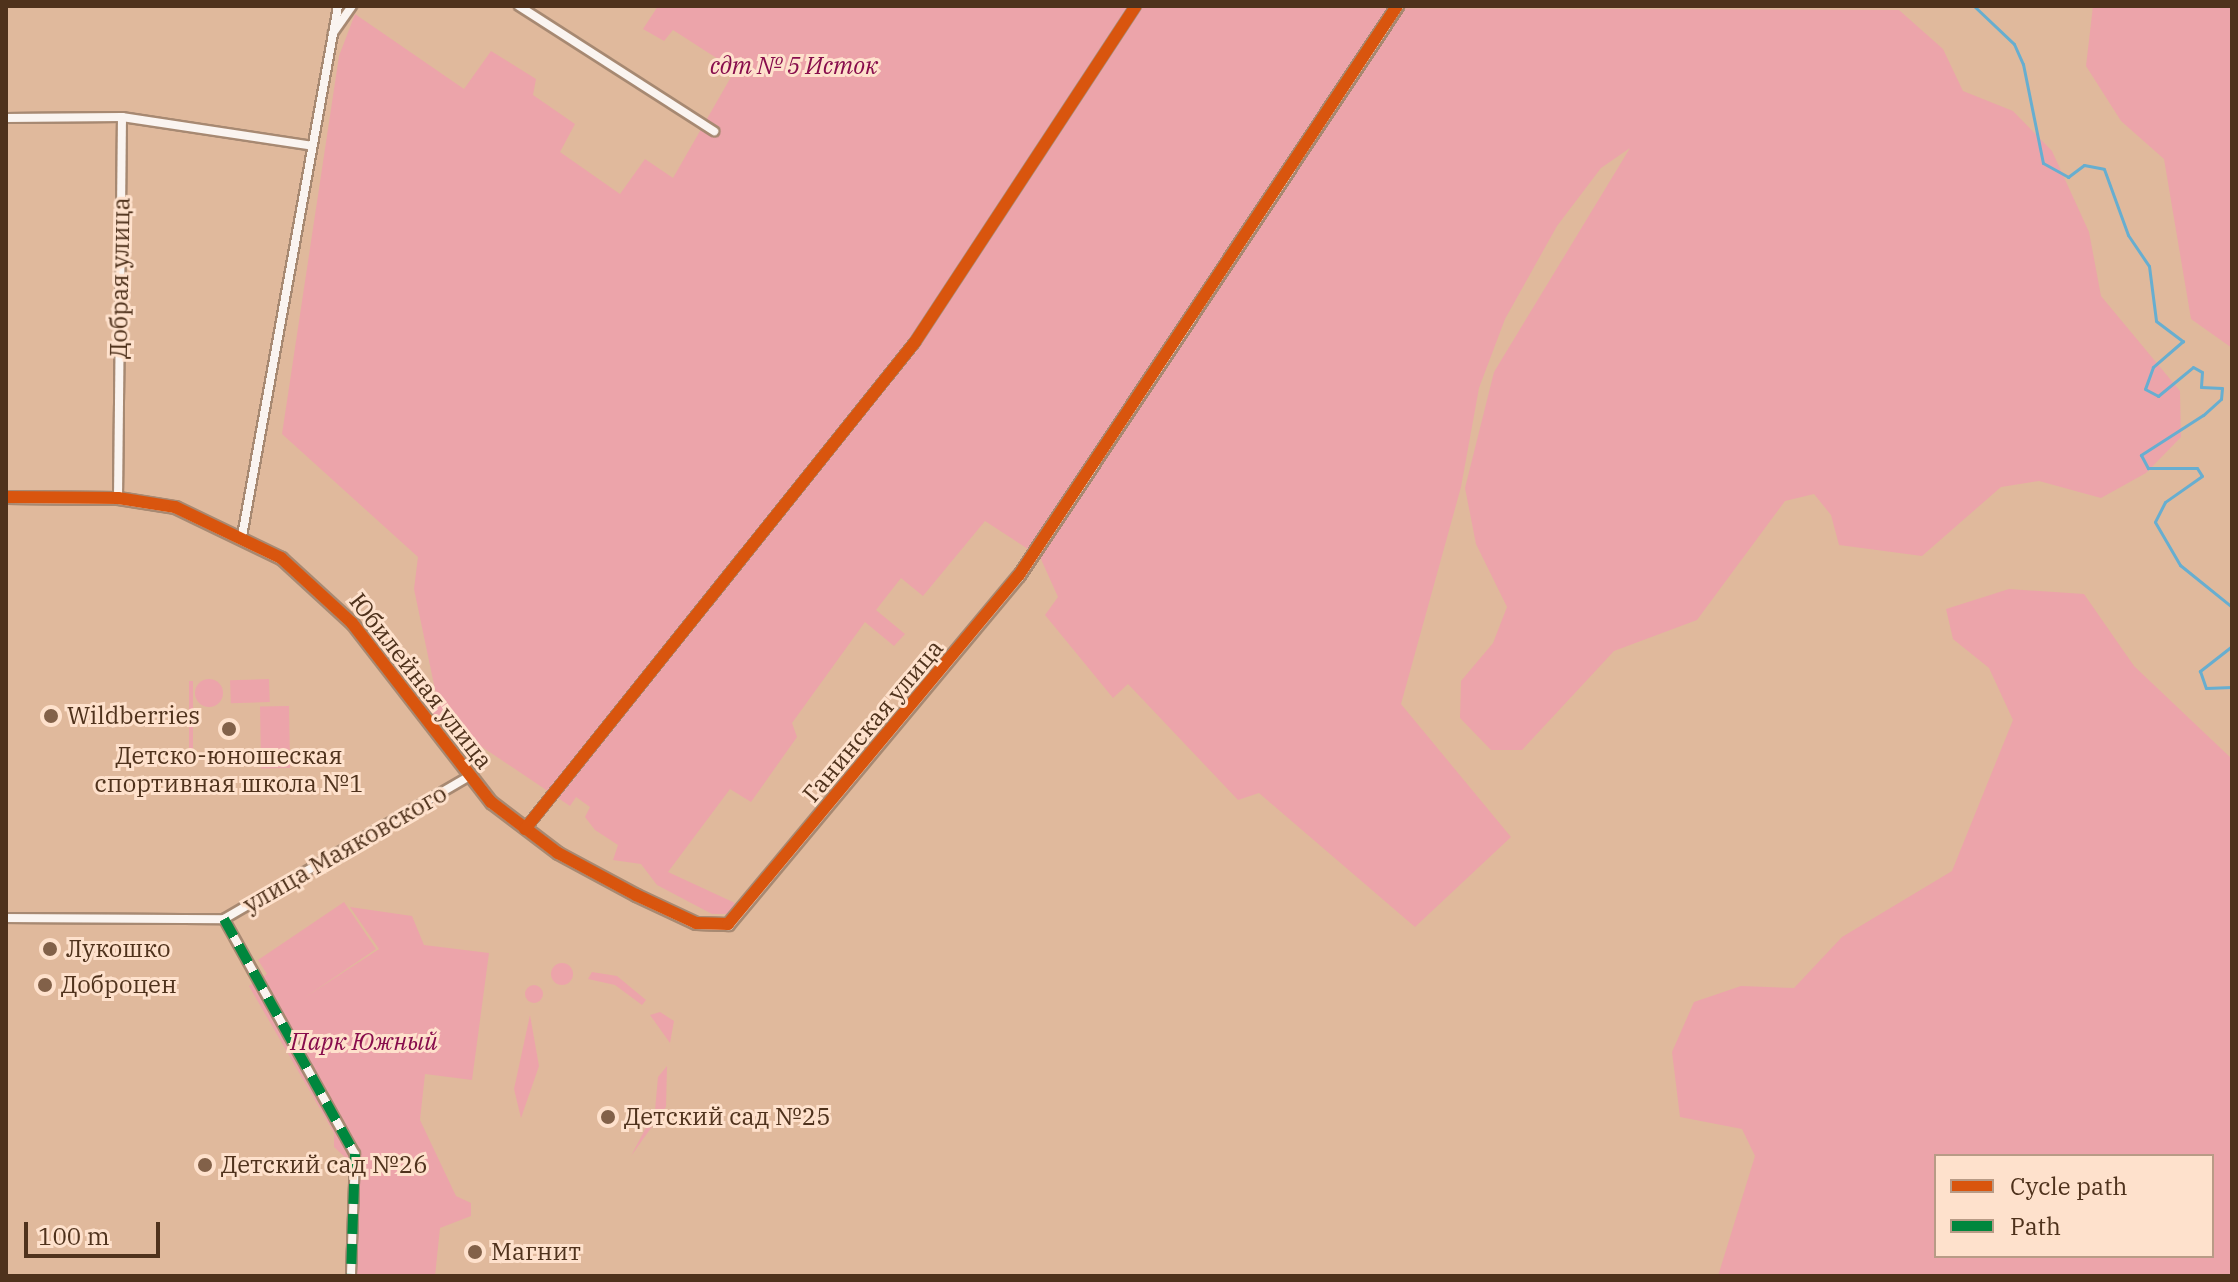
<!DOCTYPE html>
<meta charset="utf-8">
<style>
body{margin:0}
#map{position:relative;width:2238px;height:1282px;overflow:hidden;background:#e0b99c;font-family:"IBM Plex Serif",serif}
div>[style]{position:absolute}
.green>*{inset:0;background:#eca4aa;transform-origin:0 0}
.round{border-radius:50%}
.stream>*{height:3px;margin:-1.5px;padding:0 1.5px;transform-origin:1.5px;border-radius:1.5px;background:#67aed0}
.roads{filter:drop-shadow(2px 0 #a78972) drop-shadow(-2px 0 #a78972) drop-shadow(0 2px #a78972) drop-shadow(0 -2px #a78972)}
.street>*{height:8px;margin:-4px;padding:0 4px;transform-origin:4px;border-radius:4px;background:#faf4f0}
.secondary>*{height:11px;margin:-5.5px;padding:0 5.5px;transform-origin:5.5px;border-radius:5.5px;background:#f6f0ee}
.quiet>*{height:10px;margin-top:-5px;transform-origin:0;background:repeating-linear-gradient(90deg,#00873e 0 20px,transparent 0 30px)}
.cycleway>*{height:12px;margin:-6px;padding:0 6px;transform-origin:6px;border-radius:6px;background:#d9550e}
.dots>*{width:22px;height:22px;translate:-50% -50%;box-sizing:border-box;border:4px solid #fee1cc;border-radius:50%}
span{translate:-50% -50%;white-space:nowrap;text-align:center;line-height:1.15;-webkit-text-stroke:6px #fee1cc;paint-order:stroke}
.park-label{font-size:24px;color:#880d4c;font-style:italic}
.street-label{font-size:24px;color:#4f321c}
.poi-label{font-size:24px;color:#4f321c}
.left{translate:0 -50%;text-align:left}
.frame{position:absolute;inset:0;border:8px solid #4f321c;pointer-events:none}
.legend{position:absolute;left:1934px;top:1154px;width:280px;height:104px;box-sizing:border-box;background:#fee1cc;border:2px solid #b89b86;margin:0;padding:10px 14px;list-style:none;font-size:24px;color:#4f321c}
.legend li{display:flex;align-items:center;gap:16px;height:40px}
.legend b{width:40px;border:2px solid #b89b86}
.scale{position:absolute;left:24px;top:1222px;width:136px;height:36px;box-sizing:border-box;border:4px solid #4f321c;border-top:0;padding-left:10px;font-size:24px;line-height:28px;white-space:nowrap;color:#4f321c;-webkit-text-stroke:6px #fee1cc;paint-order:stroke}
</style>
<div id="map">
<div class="green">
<div style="clip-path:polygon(658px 6px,1899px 10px,1943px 49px,1963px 91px,2013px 111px,2052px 151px,2089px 232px,2101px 296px,2180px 391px,2181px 437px,2146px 473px,2101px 498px,2039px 481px,2001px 487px,1922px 556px,1839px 545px,1831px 515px,1814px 494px,1785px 501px,1697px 620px,1614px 651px,1522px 750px,1491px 750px,1460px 718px,1461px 681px,1493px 643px,1507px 607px,1476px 544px,1465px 488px,1494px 372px,1630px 148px,1601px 168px,1557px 226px,1505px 319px,1479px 388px,1461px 487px,1401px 704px,1511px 837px,1415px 927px,1259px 793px,1238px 800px,1128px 684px,1113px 698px,1045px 615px,1058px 597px,1040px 557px,985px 521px,923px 596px,901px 578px,876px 610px,905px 634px,894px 646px,865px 622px,792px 723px,797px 737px,751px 802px,730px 789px,668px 872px,735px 903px,728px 914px,712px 914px,657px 885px,641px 864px,613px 860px,618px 845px,595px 830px,585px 817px,590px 807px,576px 797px,570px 806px,430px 712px,437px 699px,414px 589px,418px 557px,282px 434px,339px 56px,355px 14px,464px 89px,491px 51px,536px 79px,533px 95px,575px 124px,560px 152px,620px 194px,645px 159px,673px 178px,735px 70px,673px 30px,664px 41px,643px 29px)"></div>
<div style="clip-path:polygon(2093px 6px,2232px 6px,2232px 348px,2191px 319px,2164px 159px,2121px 121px,2086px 66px)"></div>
<div style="clip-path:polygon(evenodd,2009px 589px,2084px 594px,2134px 666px,2232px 759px,2232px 1276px,1718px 1276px,1755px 1156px,1742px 1129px,1680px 1117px,1672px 1052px,1694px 1002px,1741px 986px,1794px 988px,1842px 937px,1952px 871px,2013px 720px,1989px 668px,1953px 639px,1946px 609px,2009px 589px,1936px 1156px,2212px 1156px,2212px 1256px,1936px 1256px,1936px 1156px)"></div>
<div class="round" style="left:195px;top:679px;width:28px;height:28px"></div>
<div style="left:269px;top:679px;width:23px;height:39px;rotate:88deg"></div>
<div style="left:189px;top:681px;width:4px;height:76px"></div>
<div style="left:289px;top:706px;width:62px;height:29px;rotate:89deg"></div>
<div style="clip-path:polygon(344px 902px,376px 949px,304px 998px,379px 949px,350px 907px,412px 916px,424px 945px,489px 953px,472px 1080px,425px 1074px,420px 1120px,456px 1196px,471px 1203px,471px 1216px,440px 1228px,435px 1276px,345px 1276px,356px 1181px,350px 1162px,334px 1147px,334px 1133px,249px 986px,267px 974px,258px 960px)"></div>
<div class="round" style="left:551px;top:963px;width:22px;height:22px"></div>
<div style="clip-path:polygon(592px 972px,617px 976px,646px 1000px,642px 1005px,615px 985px,588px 979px)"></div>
<div class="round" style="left:525px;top:985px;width:18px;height:18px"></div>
<div style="clip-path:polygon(660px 1012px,674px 1021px,670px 1043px,650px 1015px)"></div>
<div style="clip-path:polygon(530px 1015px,539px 1066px,521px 1118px,514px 1089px)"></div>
<div style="clip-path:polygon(667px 1066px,666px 1107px,631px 1156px,655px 1110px,658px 1077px)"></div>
</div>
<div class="stream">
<div style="left:1974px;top:6px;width:55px;rotate:43.5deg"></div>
<div style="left:2014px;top:44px;width:22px;rotate:66deg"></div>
<div style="left:2023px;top:64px;width:101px;rotate:78.6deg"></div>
<div style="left:2043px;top:163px;width:29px;rotate:29deg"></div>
<div style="left:2068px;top:177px;width:20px;rotate:-37deg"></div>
<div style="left:2084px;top:165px;width:20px;rotate:11deg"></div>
<div style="left:2104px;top:169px;width:70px;rotate:70deg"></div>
<div style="left:2128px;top:235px;width:37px;rotate:56deg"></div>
<div style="left:2149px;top:266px;width:55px;rotate:82.7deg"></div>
<div style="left:2156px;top:321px;width:34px;rotate:37deg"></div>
<div style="left:2183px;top:341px;width:40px;rotate:139deg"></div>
<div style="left:2153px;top:367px;width:23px;rotate:110deg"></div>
<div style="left:2145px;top:389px;width:15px;rotate:28deg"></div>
<div style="left:2158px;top:396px;width:45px;rotate:-39.6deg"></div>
<div style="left:2193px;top:367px;width:10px;rotate:29deg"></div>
<div style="left:2202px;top:372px;width:15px;rotate:94deg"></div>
<div style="left:2201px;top:387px;width:21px;rotate:3deg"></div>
<div style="left:2222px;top:388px;width:11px;rotate:95deg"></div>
<div style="left:2221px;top:399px;width:24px;rotate:138deg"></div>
<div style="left:2203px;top:415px;width:74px;rotate:147.2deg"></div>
<div style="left:2141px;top:455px;width:15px;rotate:62deg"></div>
<div style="left:2148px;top:468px;width:49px"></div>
<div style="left:2197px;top:468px;width:9px;rotate:58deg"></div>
<div style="left:2202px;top:476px;width:45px;rotate:144.9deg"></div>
<div style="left:2165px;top:502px;width:22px;rotate:117deg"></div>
<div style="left:2155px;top:522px;width:50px;rotate:59.8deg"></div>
<div style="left:2180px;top:565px;width:67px;rotate:38.9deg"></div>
<div style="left:2232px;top:646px;width:41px;rotate:142deg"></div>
<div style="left:2200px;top:671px;width:18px;rotate:71deg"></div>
<div style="left:2206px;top:688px;width:26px;rotate:-2deg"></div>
</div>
<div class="roads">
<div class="street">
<div style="left:519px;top:6px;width:232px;rotate:32.7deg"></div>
<div style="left:333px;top:33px;width:33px;rotate:-55deg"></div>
<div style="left:6px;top:118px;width:116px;rotate:-0.5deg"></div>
<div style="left:122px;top:117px;width:188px;rotate:8.6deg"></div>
<div style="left:118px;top:498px;width:381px;rotate:-89.4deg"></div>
<div style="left:242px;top:536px;width:539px;rotate:-79.73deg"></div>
<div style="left:525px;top:829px;width:624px;rotate:-51.31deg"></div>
<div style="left:915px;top:342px;width:402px;rotate:-56.7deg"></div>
<div style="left:6px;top:918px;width:218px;rotate:0.3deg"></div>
<div style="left:224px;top:919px;width:280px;rotate:-30.2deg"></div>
<div style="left:224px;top:919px;width:269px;rotate:60.9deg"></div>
<div style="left:355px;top:1154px;width:122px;rotate:91.9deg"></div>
</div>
<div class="secondary">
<div style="left:6px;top:497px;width:112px;rotate:0.5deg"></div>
<div style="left:118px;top:498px;width:58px;rotate:9deg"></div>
<div style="left:175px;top:507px;width:118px;rotate:25.7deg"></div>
<div style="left:281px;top:558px;width:96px;rotate:42.5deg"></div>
<div style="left:352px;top:623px;width:227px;rotate:52.2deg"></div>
<div style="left:491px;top:802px;width:84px;rotate:37.3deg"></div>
<div style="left:558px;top:853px;width:89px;rotate:28.3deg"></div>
<div style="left:636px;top:895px;width:66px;rotate:25deg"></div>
<div style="left:696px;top:923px;width:32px;rotate:2deg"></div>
<div style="left:728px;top:924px;width:454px;rotate:-50.2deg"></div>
<div style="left:1019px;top:575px;width:683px;rotate:-56.4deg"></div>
</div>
</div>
<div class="quiet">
<div style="left:224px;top:919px;width:269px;rotate:60.9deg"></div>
<div style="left:355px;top:1154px;width:122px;rotate:91.9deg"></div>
</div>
<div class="cycleway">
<div style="left:6px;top:497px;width:112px;rotate:0.5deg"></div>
<div style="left:118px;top:498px;width:58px;rotate:9deg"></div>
<div style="left:175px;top:507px;width:118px;rotate:25.7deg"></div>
<div style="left:281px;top:558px;width:96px;rotate:42.5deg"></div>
<div style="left:352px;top:623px;width:227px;rotate:52.2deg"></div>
<div style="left:491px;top:802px;width:84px;rotate:37.3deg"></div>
<div style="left:558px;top:853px;width:89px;rotate:28.3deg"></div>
<div style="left:636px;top:895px;width:66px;rotate:25deg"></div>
<div style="left:696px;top:923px;width:32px;rotate:2deg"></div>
<div style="left:728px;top:924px;width:454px;rotate:-50.2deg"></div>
<div style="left:1019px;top:575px;width:683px;rotate:-56.4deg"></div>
<div style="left:525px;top:829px;width:624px;rotate:-51.31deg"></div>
<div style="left:915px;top:342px;width:402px;rotate:-56.7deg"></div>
</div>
<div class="dots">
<div style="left:51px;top:716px;background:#826149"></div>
<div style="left:229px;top:729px;background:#826149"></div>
<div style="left:50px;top:949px;background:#826149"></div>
<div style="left:45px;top:985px;background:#826149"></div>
<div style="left:608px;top:1117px;background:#826149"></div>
<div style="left:205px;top:1165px;background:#826149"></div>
<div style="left:475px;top:1252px;background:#826149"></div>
</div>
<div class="park-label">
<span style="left:794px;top:66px">сдт № 5 Исток</span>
<span style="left:364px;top:1042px">Парк Южный</span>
</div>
<div class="street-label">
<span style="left:120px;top:278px;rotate:-89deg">Добрая улица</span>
<span style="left:421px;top:681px;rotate:52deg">Юбилейная улица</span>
<span style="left:873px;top:721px;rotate:-50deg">Ганинская улица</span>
<span style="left:345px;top:849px;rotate:-30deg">улица Маяковского</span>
</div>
<div class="poi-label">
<span class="left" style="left:67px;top:716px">Wildberries</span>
<span style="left:229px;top:770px">Детско-юношеская<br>спортивная школа №1</span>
<span class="left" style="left:66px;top:949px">Лукошко</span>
<span class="left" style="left:61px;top:985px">Доброцен</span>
<span class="left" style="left:624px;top:1117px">Детский сад №25</span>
<span class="left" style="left:221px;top:1165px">Детский сад №26</span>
<span class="left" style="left:491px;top:1252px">Магнит</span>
</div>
<div class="frame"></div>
<ul class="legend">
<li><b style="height:10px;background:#d9550e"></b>Cycle path</li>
<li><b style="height:10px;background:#00873e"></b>Path</li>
</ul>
<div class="scale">100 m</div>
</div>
